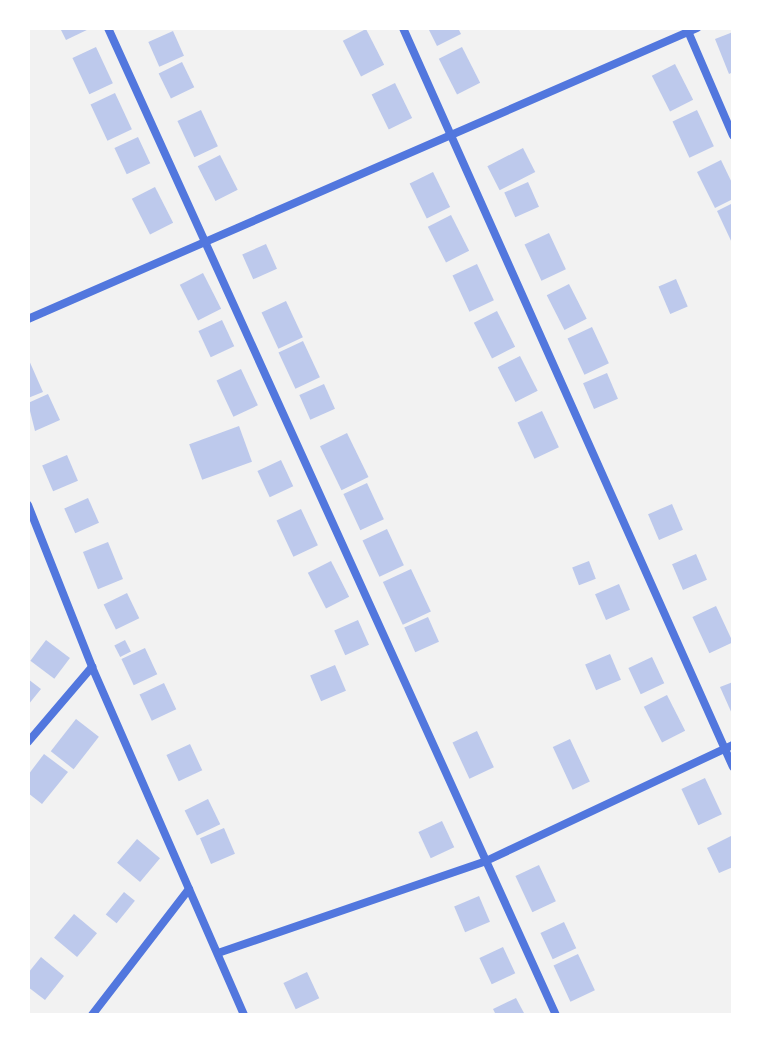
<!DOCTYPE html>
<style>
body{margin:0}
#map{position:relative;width:761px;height:1043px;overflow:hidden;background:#f2f2f2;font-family:"Sofia Sans Condensed",sans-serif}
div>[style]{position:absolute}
.building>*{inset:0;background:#bdc9ec;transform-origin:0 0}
.minor>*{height:8px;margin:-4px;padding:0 4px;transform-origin:4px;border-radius:4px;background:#5277de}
span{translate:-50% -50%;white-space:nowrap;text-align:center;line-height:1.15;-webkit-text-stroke:8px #fff;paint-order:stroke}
.frame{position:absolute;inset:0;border:30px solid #fff;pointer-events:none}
</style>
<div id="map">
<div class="building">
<div style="clip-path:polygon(60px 28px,91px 28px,66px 40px)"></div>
<div style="clip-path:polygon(428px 28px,458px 28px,461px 34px,437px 46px)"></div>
<div style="left:366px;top:29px;width:40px;height:26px;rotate:63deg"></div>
<div style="left:173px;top:31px;width:27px;height:27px;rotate:66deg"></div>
<div style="clip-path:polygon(733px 32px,733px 72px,729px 74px,715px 39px)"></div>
<div style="left:96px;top:47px;width:40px;height:26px;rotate:65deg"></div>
<div style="left:462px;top:47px;width:40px;height:26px;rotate:63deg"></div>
<div style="left:182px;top:62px;width:28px;height:26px;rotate:64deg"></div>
<div style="left:675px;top:64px;width:40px;height:26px;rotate:63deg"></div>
<div style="left:395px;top:83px;width:39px;height:26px;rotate:64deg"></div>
<div style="left:115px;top:93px;width:40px;height:27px;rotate:65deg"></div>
<div style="left:201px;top:110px;width:40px;height:26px;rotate:65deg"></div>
<div style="left:697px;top:110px;width:40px;height:27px;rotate:65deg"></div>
<div style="left:138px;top:137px;width:29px;height:26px;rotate:65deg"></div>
<div style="left:523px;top:148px;width:27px;height:40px;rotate:63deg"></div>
<div style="left:220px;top:155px;width:39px;height:25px;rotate:63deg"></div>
<div style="clip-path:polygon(721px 160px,733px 185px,733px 199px,715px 208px,697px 172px)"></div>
<div style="left:433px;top:172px;width:39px;height:26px;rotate:64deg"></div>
<div style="left:528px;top:182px;width:27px;height:26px;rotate:66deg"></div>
<div style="left:155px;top:187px;width:40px;height:26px;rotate:63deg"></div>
<div style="clip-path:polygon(733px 203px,733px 245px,717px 211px)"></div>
<div style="left:451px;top:215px;width:40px;height:26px;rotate:63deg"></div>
<div style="left:549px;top:233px;width:40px;height:27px;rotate:65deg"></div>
<div style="left:266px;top:244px;width:27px;height:26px;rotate:66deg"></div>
<div style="left:477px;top:264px;width:40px;height:27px;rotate:65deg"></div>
<div style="left:203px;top:273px;width:40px;height:26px;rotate:63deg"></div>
<div style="left:676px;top:279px;width:30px;height:19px;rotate:67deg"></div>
<div style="left:569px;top:284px;width:39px;height:25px;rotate:63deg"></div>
<div style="left:286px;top:301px;width:40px;height:27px;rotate:65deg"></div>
<div style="left:497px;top:311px;width:40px;height:26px;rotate:63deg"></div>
<div style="left:222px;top:320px;width:29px;height:26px;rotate:65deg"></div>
<div style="left:592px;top:327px;width:40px;height:27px;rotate:65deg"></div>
<div style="left:303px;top:341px;width:40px;height:27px;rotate:65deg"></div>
<div style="left:520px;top:356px;width:39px;height:25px;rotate:63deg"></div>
<div style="clip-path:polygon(28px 358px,43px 392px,28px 398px)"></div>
<div style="left:241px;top:369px;width:40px;height:27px;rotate:65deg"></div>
<div style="left:607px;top:373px;width:28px;height:26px;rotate:67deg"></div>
<div style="left:324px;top:384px;width:27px;height:27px;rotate:66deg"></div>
<div style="clip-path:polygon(48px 394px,60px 420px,35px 431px,28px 403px)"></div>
<div style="left:542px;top:411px;width:40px;height:27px;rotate:65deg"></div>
<div style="left:239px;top:426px;width:38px;height:53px;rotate:70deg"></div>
<div style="left:347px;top:433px;width:49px;height:30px;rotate:64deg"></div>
<div style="left:67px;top:455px;width:28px;height:27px;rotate:67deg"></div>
<div style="left:281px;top:460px;width:29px;height:26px;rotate:65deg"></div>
<div style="left:367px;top:483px;width:40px;height:26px;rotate:65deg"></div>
<div style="left:88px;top:498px;width:27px;height:26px;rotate:66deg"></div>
<div style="left:672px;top:504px;width:28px;height:26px;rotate:67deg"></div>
<div style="left:301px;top:509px;width:40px;height:27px;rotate:65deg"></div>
<div style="left:387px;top:529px;width:40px;height:27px;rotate:65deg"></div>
<div style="left:108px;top:542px;width:40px;height:27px;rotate:68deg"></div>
<div style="left:696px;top:554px;width:28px;height:26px;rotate:67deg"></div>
<div style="left:331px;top:561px;width:40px;height:26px;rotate:63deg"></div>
<div style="left:589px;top:561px;width:19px;height:18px;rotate:69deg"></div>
<div style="left:411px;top:569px;width:47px;height:31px;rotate:65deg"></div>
<div style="left:619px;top:584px;width:28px;height:26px;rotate:67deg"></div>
<div style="left:127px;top:593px;width:28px;height:26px;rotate:64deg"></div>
<div style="left:716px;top:606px;width:40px;height:26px;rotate:65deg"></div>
<div style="left:428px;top:617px;width:27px;height:26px;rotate:66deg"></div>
<div style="left:358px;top:620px;width:27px;height:26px;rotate:66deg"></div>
<div style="left:46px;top:640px;width:30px;height:26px;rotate:37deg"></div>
<div style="left:125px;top:640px;width:13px;height:12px;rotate:63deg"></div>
<div style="left:145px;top:648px;width:29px;height:26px;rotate:65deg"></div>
<div style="left:610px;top:654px;width:28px;height:27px;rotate:67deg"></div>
<div style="left:652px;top:657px;width:29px;height:26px;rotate:65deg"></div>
<div style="left:335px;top:665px;width:28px;height:27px;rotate:67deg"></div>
<div style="clip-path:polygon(28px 679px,41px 689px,28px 705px)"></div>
<div style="clip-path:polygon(733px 682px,733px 716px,720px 687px)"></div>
<div style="left:164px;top:683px;width:29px;height:27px;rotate:65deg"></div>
<div style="left:667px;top:695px;width:40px;height:26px;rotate:63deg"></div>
<div style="left:76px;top:719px;width:29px;height:41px;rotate:38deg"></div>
<div style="left:477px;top:731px;width:40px;height:27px;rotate:65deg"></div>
<div style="left:570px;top:739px;width:47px;height:19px;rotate:65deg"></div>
<div style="left:190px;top:744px;width:29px;height:26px;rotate:65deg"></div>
<div style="clip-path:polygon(44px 754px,68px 772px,42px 804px,28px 793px,28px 775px)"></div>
<div style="left:705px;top:778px;width:40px;height:26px;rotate:65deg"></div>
<div style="left:208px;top:799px;width:28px;height:26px;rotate:64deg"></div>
<div style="left:442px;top:821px;width:29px;height:26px;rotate:65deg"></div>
<div style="left:224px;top:828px;width:28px;height:26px;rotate:67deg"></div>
<div style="clip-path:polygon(731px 836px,733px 867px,719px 873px,707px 848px)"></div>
<div style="left:137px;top:839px;width:30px;height:31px;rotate:40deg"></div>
<div style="left:539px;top:865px;width:40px;height:26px;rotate:65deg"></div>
<div style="left:124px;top:892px;width:14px;height:29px;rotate:39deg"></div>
<div style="left:479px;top:896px;width:28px;height:27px;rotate:67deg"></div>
<div style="left:74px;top:914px;width:30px;height:31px;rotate:40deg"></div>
<div style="left:564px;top:922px;width:29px;height:26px;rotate:65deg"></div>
<div style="left:503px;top:947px;width:29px;height:26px;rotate:65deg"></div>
<div style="left:578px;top:954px;width:40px;height:27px;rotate:65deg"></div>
<div style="clip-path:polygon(41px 957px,64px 976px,45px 1000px,28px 987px,28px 973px)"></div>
<div style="left:307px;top:972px;width:29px;height:26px;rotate:65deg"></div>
<div style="clip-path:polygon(516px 998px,525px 1015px,496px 1015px,493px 1009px)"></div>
</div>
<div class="minor">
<div style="left:108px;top:28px;width:1084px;rotate:65.59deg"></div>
<div style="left:403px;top:28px;width:809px;rotate:65.94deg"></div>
<div style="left:687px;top:29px;width:116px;rotate:66.7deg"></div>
<div style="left:28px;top:319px;width:730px;rotate:-23.51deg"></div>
<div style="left:28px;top:505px;width:174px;rotate:68.4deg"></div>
<div style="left:92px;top:667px;width:380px;rotate:66.4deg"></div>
<div style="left:28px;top:742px;width:99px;rotate:-49.5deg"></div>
<div style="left:218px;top:953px;width:283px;rotate:-18.9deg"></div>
<div style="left:486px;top:861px;width:273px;rotate:-25.2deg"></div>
<div style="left:92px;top:1015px;width:159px;rotate:-52.4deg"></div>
</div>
<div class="frame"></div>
</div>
